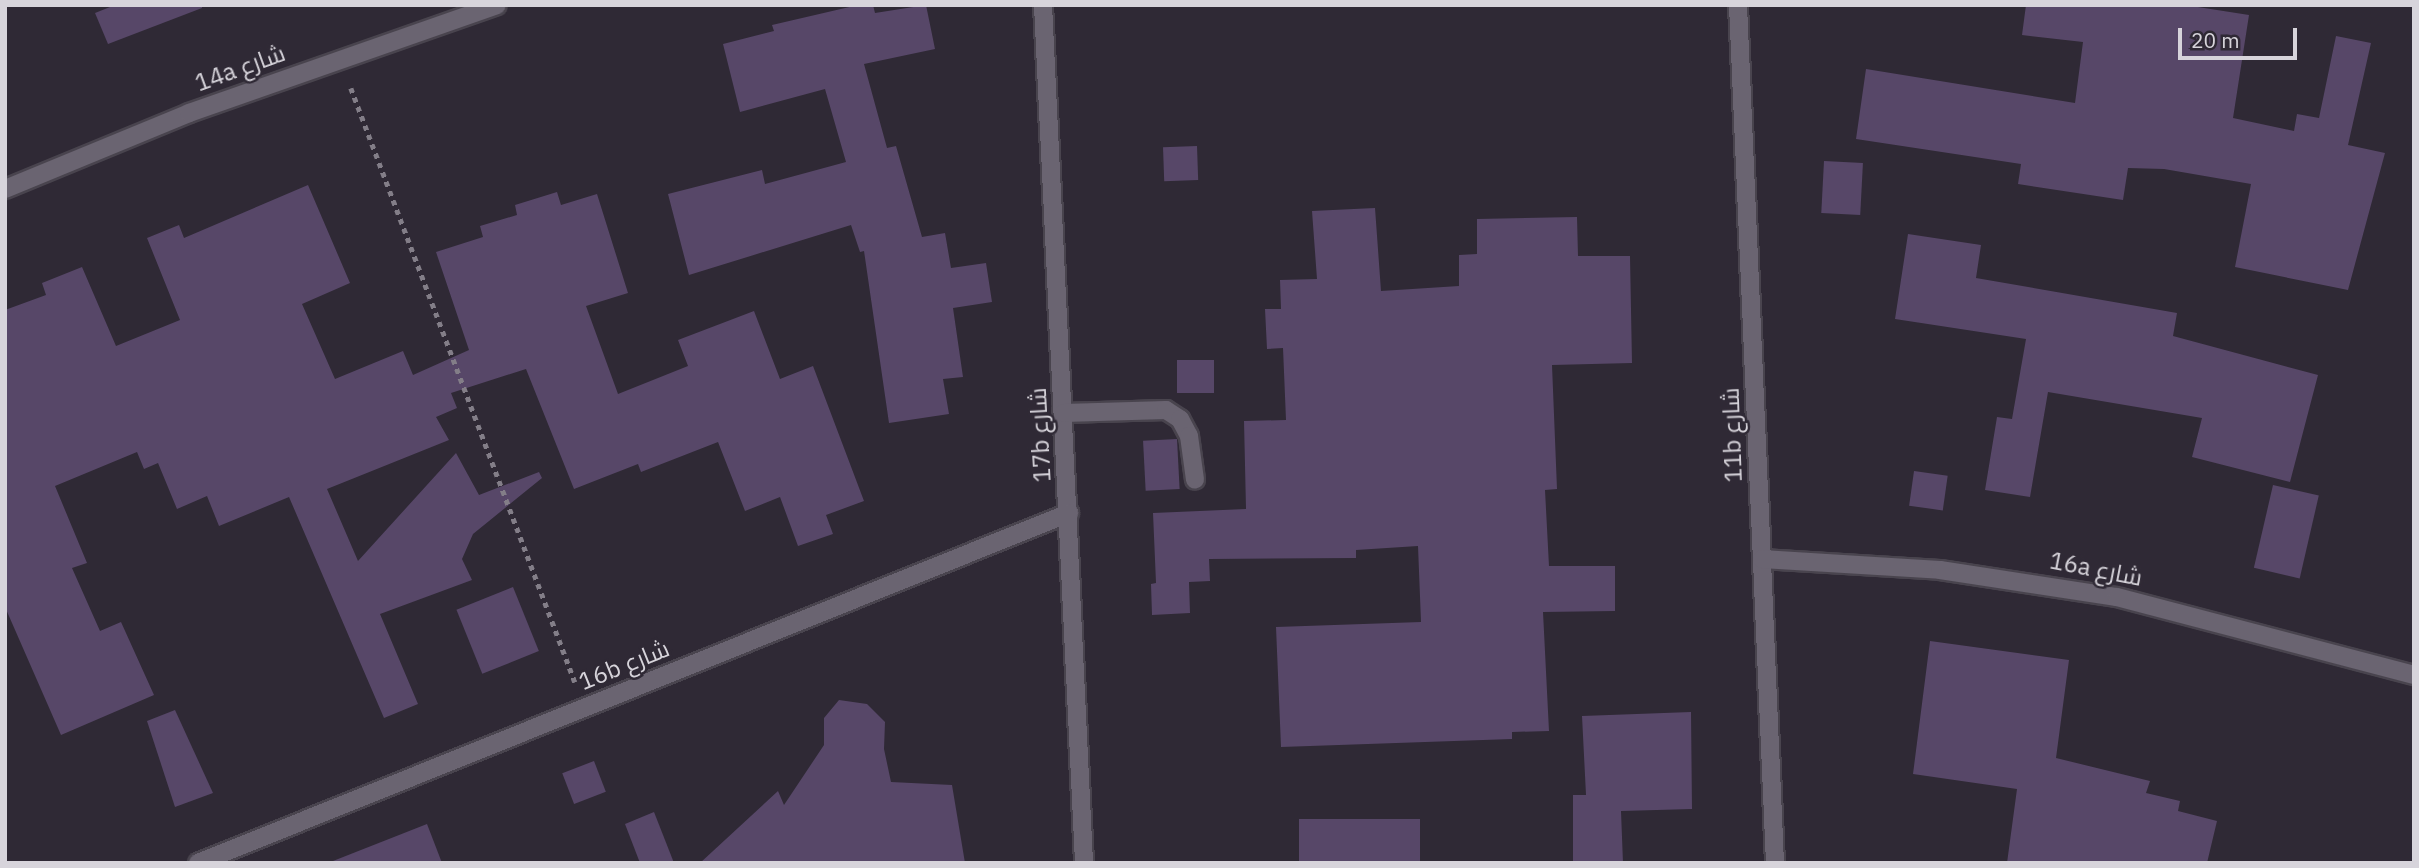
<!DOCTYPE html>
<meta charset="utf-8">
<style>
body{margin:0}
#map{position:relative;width:2419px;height:868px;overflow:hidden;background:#2f2935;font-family:"IBM Plex Sans",Cairo,sans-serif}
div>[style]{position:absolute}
.building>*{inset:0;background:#574768;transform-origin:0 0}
.path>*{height:4.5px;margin-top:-2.25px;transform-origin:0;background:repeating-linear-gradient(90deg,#837e88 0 5px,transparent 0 10px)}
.roads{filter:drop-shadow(2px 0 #49444e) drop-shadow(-2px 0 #49444e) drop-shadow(0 2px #49444e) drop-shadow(0 -2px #49444e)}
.minor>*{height:18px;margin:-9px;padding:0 9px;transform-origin:9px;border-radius:9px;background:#6a6471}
span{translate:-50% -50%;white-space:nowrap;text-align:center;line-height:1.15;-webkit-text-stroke:5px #2f2935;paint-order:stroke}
.street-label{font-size:24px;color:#d7d4db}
.frame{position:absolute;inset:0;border:7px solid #d7d4db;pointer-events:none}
.scale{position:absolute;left:2178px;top:28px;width:119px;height:32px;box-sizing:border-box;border:4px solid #d7d4db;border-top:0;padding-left:9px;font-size:21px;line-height:24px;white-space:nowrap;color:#d7d4db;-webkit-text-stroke:5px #2f2935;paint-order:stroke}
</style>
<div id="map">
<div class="building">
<div style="clip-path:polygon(115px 5px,202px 5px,202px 8px,108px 44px,95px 13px)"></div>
<div style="clip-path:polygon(858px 5px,873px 5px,875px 13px,926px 5px,935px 49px,864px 64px,887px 148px,896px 146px,922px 237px,945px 233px,951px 268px,986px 263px,992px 302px,953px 308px,963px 377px,943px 379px,949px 414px,889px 423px,864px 251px,860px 252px,851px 225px,689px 275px,668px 194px,762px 170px,765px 184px,846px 162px,825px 89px,740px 112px,723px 44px,774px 31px,772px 25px)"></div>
<div style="clip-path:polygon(2026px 5px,2185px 5px,2249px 15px,2233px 118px,2294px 131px,2297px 114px,2319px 118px,2336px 36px,2371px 43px,2348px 145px,2385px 153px,2348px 290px,2235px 267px,2251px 184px,2164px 169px,2128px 168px,2123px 200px,2018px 184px,2021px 164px,1856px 139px,1866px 69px,2075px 103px,2083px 42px,2022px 35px)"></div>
<div style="left:1197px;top:146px;width:34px;height:34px;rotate:88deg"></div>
<div style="left:1824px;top:161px;width:39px;height:52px;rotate:3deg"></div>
<div style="clip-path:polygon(308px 185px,350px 283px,302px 304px,335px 379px,403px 351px,413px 375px,469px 350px,436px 252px,483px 237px,480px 226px,517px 215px,515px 205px,557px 192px,561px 205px,597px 194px,628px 293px,586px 306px,618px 394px,688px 366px,678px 340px,754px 311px,780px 379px,813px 366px,864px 501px,826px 515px,833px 534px,798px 546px,780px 497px,745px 511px,718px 442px,641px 472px,638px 464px,574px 489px,526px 369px,451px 393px,457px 408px,436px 417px,449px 440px,327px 489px,358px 561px,456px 453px,479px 495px,539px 472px,542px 478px,473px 534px,462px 559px,472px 580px,380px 614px,418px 704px,384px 718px,289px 497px,219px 526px,207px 496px,177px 509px,158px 463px,144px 469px,137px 452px,55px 486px,87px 563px,72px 568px,100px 631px,121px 622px,154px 695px,61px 735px,5px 607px,5px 310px,46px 295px,42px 283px,82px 267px,116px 346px,180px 320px,147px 238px,179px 225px,184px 238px)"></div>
<div style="clip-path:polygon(1375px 208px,1381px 291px,1459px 286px,1459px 255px,1477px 254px,1477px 219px,1577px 217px,1578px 256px,1630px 256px,1632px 363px,1552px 365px,1557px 489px,1545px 490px,1549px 566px,1615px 566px,1615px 611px,1543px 612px,1549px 731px,1512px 732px,1512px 739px,1281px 747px,1276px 627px,1421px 622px,1418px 546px,1356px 550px,1356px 558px,1209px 559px,1210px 581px,1189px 582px,1190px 613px,1152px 615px,1151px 584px,1156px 583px,1153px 513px,1246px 509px,1244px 421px,1286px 420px,1283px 348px,1267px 349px,1265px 309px,1281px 309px,1280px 280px,1317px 279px,1312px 211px)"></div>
<div style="clip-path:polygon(1908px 234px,1981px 245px,1976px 278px,2177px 313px,2173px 336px,2318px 375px,2290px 482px,2192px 457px,2202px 418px,2048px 392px,2030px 497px,1985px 490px,1997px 417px,2012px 419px,2026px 339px,1895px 319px)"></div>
<div style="left:1177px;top:360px;width:37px;height:33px"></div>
<div style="left:1177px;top:439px;width:50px;height:34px;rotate:87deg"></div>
<div style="left:1914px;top:471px;width:34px;height:35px;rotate:8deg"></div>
<div style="left:2273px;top:485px;width:47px;height:85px;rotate:13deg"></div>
<div style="left:513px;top:587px;width:69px;height:61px;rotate:68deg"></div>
<div style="clip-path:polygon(1930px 641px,2069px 660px,2056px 758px,2150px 781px,2146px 793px,2180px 801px,2178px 811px,2217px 821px,2207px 863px,2007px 863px,2017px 789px,1913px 774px)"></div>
<div style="clip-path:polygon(839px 700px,867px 704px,885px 722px,884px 749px,891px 782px,952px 785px,965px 863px,700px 863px,778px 791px,784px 805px,824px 745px,824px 718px)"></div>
<div style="clip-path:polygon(175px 710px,213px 793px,175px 807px,147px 721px)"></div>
<div style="clip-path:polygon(1691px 712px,1692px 809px,1621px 811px,1623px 863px,1573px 863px,1573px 795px,1586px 795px,1582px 716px)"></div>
<div style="left:594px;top:761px;width:33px;height:34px;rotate:69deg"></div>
<div style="clip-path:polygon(654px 812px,674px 863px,640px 863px,625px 824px)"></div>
<div style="left:1420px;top:819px;width:44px;height:121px;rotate:90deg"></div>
<div style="clip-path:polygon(427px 824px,442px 863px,333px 863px,333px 861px)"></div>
</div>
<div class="path">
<div style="left:351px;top:88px;width:635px;rotate:69.34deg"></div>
</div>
<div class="roads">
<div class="minor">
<div style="left:1043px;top:5px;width:859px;rotate:87.26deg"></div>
<div style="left:1738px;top:5px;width:859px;rotate:87.53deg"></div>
<div style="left:5px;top:189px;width:199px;rotate:-22.4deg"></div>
<div style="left:189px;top:113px;width:326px;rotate:-19.3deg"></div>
<div style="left:1064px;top:413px;width:102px;rotate:-1.7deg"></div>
<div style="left:1166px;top:410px;width:17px;rotate:33deg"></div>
<div style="left:1180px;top:419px;width:19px;rotate:62deg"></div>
<div style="left:1189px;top:436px;width:44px;rotate:82.2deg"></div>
<div style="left:1762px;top:559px;width:178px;rotate:3.5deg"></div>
<div style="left:1940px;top:570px;width:179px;rotate:8.7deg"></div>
<div style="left:2117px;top:597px;width:307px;rotate:14.7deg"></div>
<div style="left:198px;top:863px;width:939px;rotate:-21.89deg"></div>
</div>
</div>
<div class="street-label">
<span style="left:240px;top:68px;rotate:-20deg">14a شارع</span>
<span style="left:1040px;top:435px;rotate:-93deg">17b شارع</span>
<span style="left:1732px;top:435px;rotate:-92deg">11b شارع</span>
<span style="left:2096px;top:569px;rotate:11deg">16a شارع</span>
<span style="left:624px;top:665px;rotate:-22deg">16b شارع</span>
</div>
<div class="frame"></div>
<div class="scale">20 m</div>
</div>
